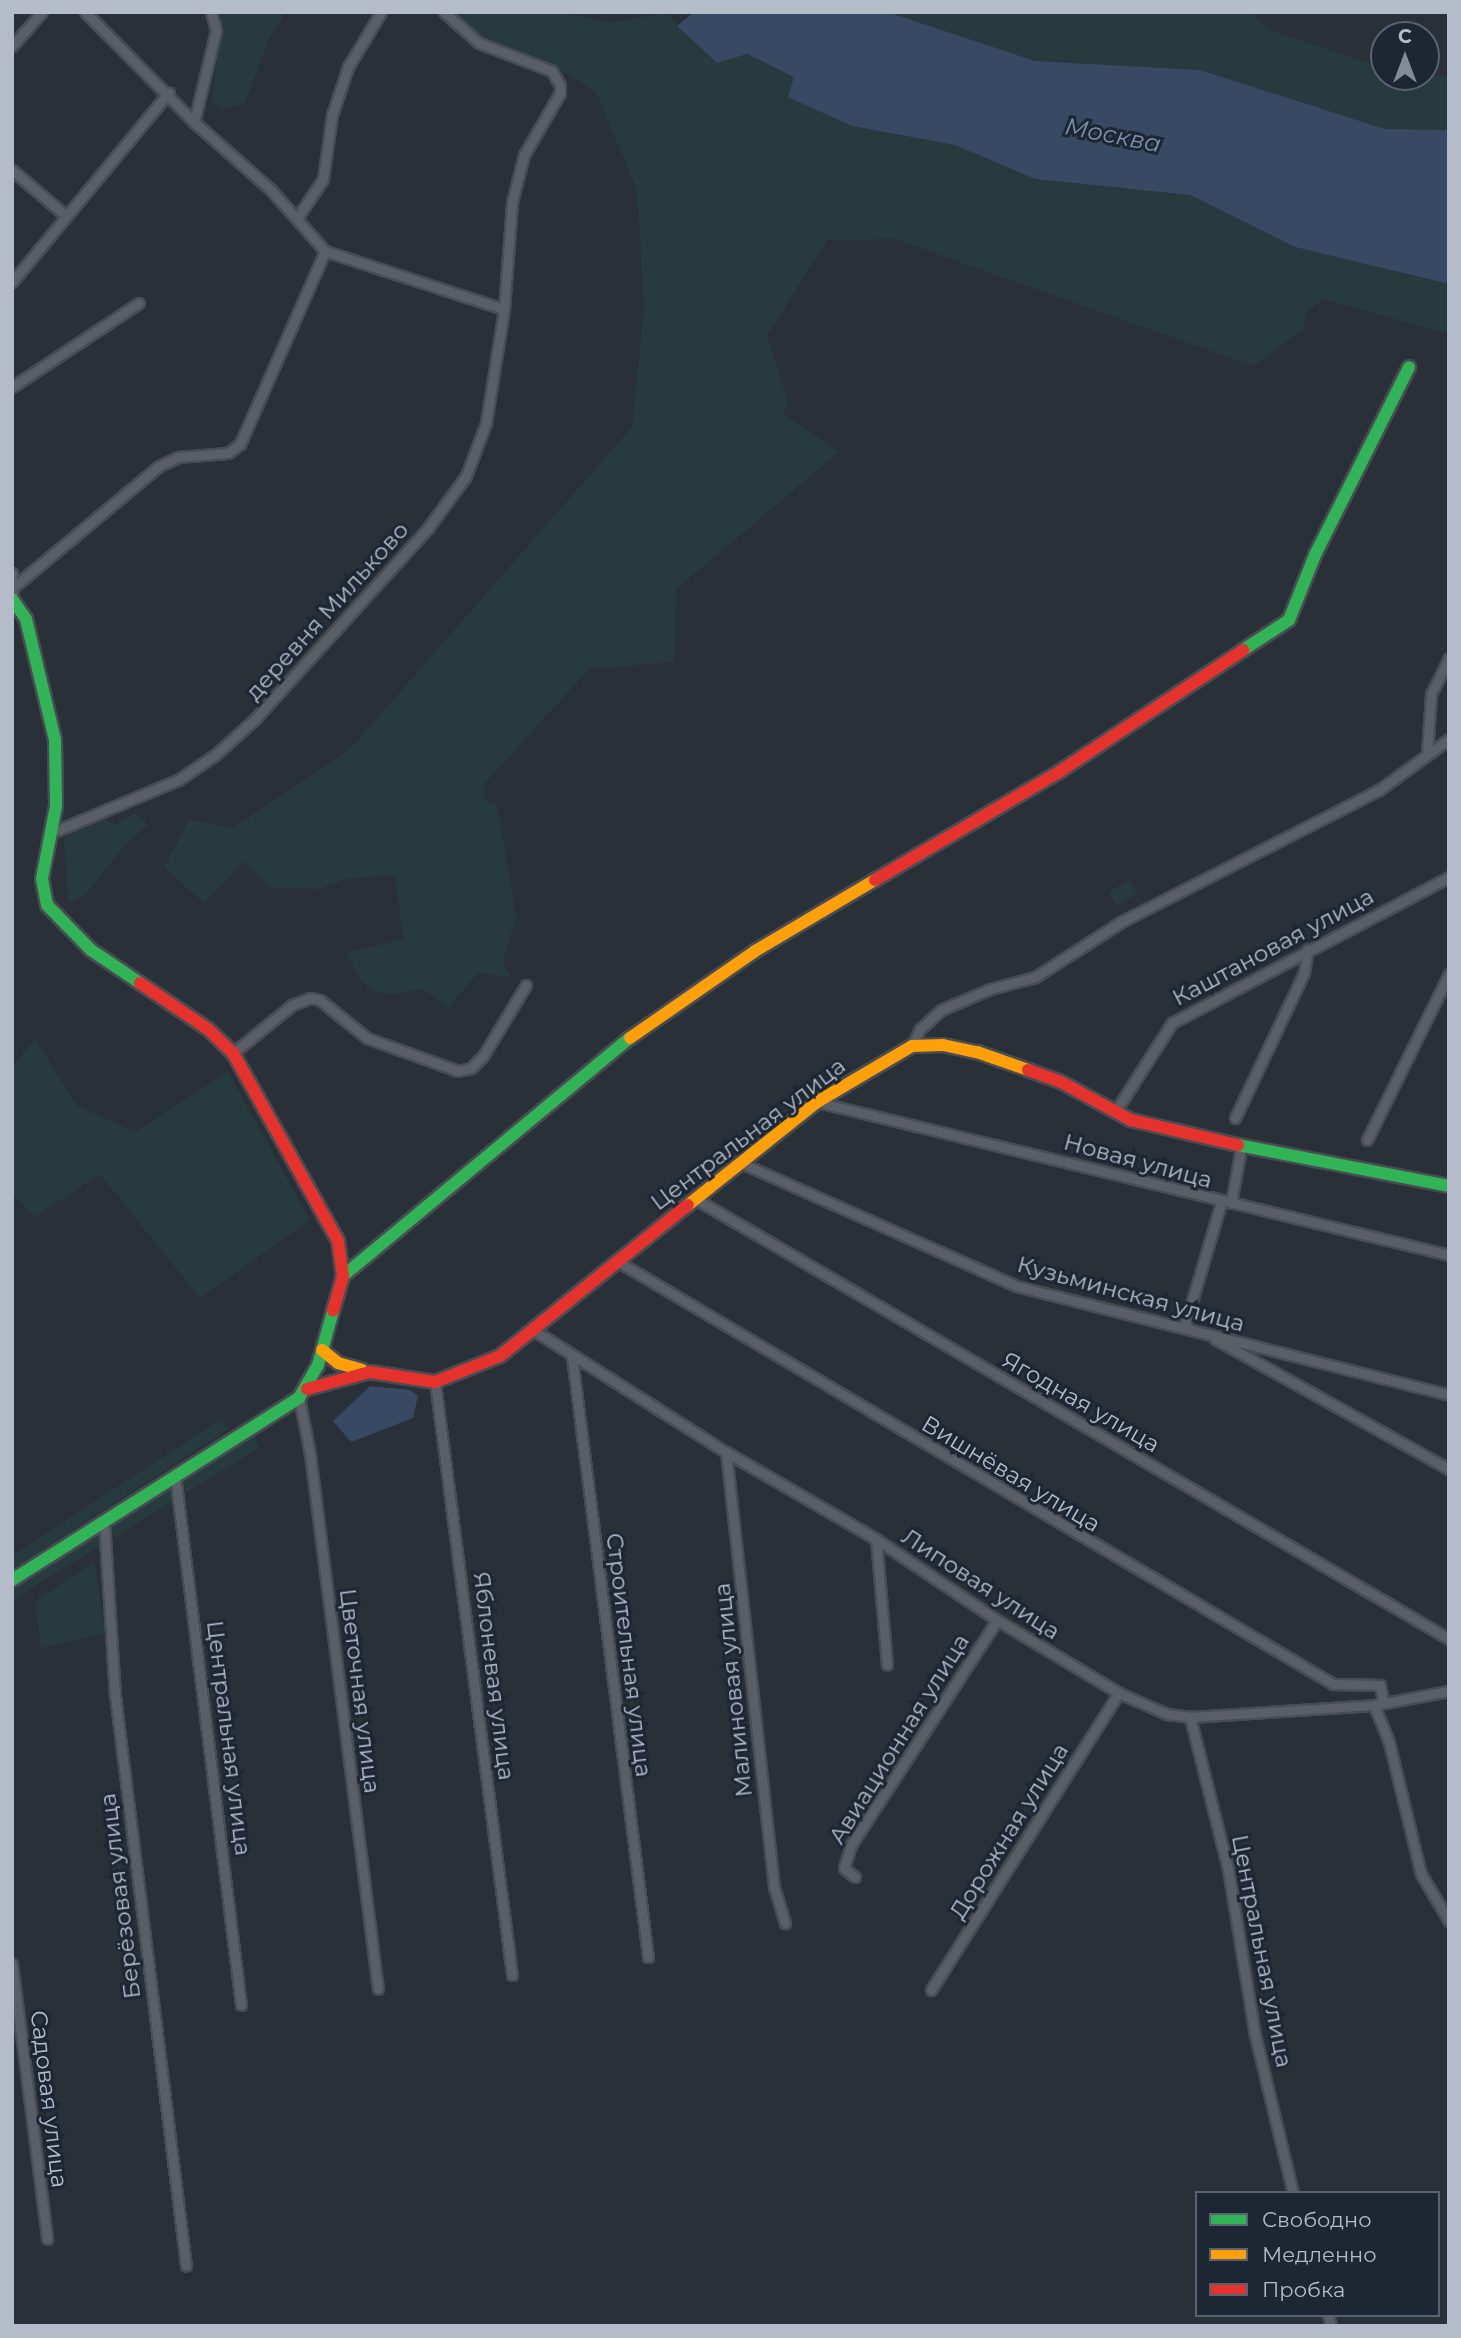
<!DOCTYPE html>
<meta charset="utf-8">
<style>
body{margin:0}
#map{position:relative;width:1461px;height:2338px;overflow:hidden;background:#2a3038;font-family:Montserrat,sans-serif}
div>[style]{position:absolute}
.green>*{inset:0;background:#273a3e;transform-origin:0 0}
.water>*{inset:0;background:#384963}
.roads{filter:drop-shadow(2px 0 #484c53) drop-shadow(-2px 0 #484c53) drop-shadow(0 2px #484c53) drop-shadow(0 -2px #484c53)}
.street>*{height:9px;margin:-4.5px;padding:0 4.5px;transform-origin:4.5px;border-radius:4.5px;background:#5a5e66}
.fast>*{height:12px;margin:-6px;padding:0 6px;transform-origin:6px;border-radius:6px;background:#30b455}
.slow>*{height:12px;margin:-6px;padding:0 6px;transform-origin:6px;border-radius:6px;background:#ff9f0a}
.jam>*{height:12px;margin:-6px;padding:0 6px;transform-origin:6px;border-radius:6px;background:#e5322d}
span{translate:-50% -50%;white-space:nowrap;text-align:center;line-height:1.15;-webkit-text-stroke:6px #1d2633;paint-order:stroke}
.street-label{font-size:23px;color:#b4bcc9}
.water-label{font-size:24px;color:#7c92b1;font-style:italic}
.frame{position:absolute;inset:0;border:14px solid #b4bcc9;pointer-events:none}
.legend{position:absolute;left:1195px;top:2191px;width:245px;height:126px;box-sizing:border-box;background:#1d2633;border:2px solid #59626f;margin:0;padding:9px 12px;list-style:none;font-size:21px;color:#b4bcc9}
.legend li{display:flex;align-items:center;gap:14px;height:35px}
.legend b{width:35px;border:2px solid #59626f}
.north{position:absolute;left:1370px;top:21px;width:70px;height:70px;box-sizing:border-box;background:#1d2633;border:2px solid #59626f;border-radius:50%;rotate:0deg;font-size:19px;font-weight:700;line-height:28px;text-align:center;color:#b4bcc9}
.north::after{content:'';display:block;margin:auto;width:24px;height:32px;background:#848b96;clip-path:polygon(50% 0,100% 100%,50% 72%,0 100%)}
</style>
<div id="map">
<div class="green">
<div style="clip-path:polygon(222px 12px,286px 12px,270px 36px,245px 103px,225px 109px,212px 103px)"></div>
<div style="clip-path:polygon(451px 12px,561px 12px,611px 23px,668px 12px,677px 26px,716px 63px,747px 54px,795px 77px,788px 96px,852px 126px,955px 145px,1035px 179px,1190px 195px,1295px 247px,1449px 284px,1449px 334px,1323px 299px,1307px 311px,1302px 330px,1253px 366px,895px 239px,827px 240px,767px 336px,788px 403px,782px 413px,839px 452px,676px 589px,674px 662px,589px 669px,485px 783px,483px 799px,497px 805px,516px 916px,503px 962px,511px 977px,478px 973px,449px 1007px,423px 989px,391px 994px,374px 991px,361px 981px,346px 953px,404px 939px,394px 875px,346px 879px,319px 889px,271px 888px,244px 861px,204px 903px,164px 867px,189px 820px,233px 828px,350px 749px,632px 427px,644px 309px,637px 189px,596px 92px,562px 71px,488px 40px)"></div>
<div style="clip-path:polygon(887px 12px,1252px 12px,1266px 29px,1384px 68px,1384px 77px,1449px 76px,1449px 130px,1385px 129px,1200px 70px,1035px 61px)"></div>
<div style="clip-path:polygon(135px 813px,148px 825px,124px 846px,84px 896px,68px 903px,64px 835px,105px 816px,112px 826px)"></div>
<div style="left:1129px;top:880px;width:16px;height:24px;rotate:60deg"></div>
<div style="clip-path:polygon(35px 1038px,76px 1105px,135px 1132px,228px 1072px,310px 1220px,200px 1298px,100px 1174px,34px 1217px,12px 1194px,12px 1068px)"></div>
<div style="clip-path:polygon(219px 1420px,229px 1429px,12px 1569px,12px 1556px)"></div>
<div style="clip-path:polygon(254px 1435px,259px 1448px,12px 1600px,12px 1590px)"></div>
<div style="clip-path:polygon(94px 1562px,106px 1633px,41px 1648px,35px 1601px)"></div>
</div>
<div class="water">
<div style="clip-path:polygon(694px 12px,887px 12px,1035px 61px,1200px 70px,1385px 129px,1449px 130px,1449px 284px,1295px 247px,1190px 195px,1035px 179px,955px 145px,852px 126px,788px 97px,794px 77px,747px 54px,717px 63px,677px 26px)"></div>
<div style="clip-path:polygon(370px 1386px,410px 1390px,418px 1396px,413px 1418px,351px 1442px,333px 1421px)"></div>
</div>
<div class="roads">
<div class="street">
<div style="left:85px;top:12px;width:155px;rotate:45.3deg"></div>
<div style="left:211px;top:12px;width:19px;rotate:74deg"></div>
<div style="left:216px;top:30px;width:95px;rotate:103.4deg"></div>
<div style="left:194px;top:122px;width:103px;rotate:41.4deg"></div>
<div style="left:271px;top:190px;width:81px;rotate:48.5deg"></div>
<div style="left:325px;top:251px;width:188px;rotate:18deg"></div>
<div style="left:12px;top:46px;width:45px;rotate:-48.6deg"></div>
<div style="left:12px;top:170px;width:71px;rotate:40.4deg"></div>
<div style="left:297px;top:218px;width:47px;rotate:-56.3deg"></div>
<div style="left:323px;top:179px;width:65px;rotate:-82deg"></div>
<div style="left:332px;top:115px;width:51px;rotate:-71.6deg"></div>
<div style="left:348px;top:67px;width:64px;rotate:-59deg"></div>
<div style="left:12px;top:282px;width:246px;rotate:-50.4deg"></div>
<div style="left:12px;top:387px;width:152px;rotate:-33.5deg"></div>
<div style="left:12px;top:573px;width:27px;rotate:88deg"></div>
<div style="left:16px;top:585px;width:186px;rotate:-39.8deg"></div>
<div style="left:159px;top:466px;width:21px;rotate:-25deg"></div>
<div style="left:178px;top:457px;width:50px;rotate:-4.6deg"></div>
<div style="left:228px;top:453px;width:15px;rotate:-37deg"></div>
<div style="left:240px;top:444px;width:211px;rotate:-66.2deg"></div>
<div style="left:1427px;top:753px;width:59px;rotate:-86.1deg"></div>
<div style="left:1431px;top:694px;width:40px;rotate:-63.4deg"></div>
<div style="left:51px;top:833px;width:138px;rotate:-22.7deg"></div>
<div style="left:178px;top:780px;width:45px;rotate:-34deg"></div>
<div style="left:215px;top:755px;width:54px;rotate:-42deg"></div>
<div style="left:255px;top:719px;width:258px;rotate:-47.8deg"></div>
<div style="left:428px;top:528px;width:64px;rotate:-53.8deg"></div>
<div style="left:466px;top:476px;width:57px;rotate:-69.3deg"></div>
<div style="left:486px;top:423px;width:115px;rotate:-81deg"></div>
<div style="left:504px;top:309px;width:107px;rotate:-85.7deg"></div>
<div style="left:512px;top:202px;width:49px;rotate:-75.7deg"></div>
<div style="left:524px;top:155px;width:72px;rotate:-59.9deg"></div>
<div style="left:560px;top:93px;width:8px;rotate:-90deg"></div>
<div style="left:560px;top:85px;width:16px;rotate:-120deg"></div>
<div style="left:552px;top:71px;width:78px;rotate:-159deg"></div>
<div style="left:479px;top:43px;width:47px;rotate:-138.5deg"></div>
<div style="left:912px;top:1046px;width:19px;rotate:-65deg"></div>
<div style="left:920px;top:1029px;width:28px;rotate:-42deg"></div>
<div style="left:941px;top:1010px;width:53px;rotate:-23.2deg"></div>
<div style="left:990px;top:989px;width:47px;rotate:-14.9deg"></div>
<div style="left:1035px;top:977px;width:102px;rotate:-32.6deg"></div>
<div style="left:1121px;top:922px;width:290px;rotate:-27.1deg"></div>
<div style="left:1379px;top:790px;width:87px;rotate:-36.1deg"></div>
<div style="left:233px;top:1053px;width:76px;rotate:-39.1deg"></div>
<div style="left:292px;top:1005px;width:19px;rotate:-21deg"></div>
<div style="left:310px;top:998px;width:10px;rotate:11deg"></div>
<div style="left:320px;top:1000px;width:60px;rotate:39deg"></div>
<div style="left:367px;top:1038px;width:97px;rotate:19.9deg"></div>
<div style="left:458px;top:1071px;width:13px;rotate:-13deg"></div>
<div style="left:471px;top:1068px;width:17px;rotate:-45deg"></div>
<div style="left:483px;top:1056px;width:83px;rotate:-58.8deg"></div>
<div style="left:817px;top:1102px;width:650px;rotate:13.61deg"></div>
<div style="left:1115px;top:1112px;width:106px;rotate:-57.4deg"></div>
<div style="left:1172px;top:1023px;width:313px;rotate:-27.8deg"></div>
<div style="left:1235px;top:1118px;width:161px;rotate:-64.6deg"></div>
<div style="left:1304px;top:973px;width:24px;rotate:-81deg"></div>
<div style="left:1367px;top:1140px;width:185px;rotate:-63.7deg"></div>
<div style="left:739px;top:1162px;width:303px;rotate:24.1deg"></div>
<div style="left:1016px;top:1286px;width:447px;rotate:14.1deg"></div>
<div style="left:694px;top:1198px;width:874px;rotate:30.29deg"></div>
<div style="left:1231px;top:1203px;width:56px;rotate:-79.7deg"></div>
<div style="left:617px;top:1261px;width:832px;rotate:30.57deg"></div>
<div style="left:1333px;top:1684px;width:47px;rotate:1.2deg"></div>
<div style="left:1380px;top:1685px;width:16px;rotate:79deg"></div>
<div style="left:1184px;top:1328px;width:130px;rotate:-73.5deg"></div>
<div style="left:535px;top:1331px;width:226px;rotate:32.4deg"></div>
<div style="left:726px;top:1452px;width:173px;rotate:30.1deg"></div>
<div style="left:876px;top:1539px;width:146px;rotate:33.8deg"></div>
<div style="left:997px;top:1620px;width:142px;rotate:30.9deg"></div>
<div style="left:1119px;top:1693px;width:52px;rotate:23.6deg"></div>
<div style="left:1167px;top:1714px;width:23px;rotate:7deg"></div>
<div style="left:1190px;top:1717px;width:184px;rotate:-3.7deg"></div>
<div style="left:1374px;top:1705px;width:76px;rotate:-10.6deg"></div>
<div style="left:1215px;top:1339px;width:268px;rotate:29.1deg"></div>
<div style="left:572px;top:1357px;width:605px;rotate:82.78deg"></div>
<div style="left:435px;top:1382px;width:598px;rotate:82.6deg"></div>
<div style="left:299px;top:1398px;width:57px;rotate:78.9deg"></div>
<div style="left:310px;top:1454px;width:539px;rotate:82.76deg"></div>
<div style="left:726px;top:1452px;width:438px;rotate:83.7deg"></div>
<div style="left:774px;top:1887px;width:38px;rotate:73deg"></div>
<div style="left:175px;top:1475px;width:534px;rotate:82.9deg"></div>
<div style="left:104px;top:1521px;width:174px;rotate:86.4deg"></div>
<div style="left:115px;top:1695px;width:575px;rotate:82.91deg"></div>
<div style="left:876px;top:1539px;width:126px;rotate:85deg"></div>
<div style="left:1374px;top:1705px;width:40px;rotate:68deg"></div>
<div style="left:1389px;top:1742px;width:136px;rotate:76.4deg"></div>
<div style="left:1421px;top:1874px;width:55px;rotate:59.2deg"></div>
<div style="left:1190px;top:1717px;width:157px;rotate:76deg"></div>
<div style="left:1228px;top:1869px;width:168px;rotate:80.8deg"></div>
<div style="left:1255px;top:2035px;width:163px;rotate:76.5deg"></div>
<div style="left:855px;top:1877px;width:14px;rotate:-141deg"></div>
<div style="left:844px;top:1868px;width:24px;rotate:-73deg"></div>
<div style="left:851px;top:1845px;width:268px;rotate:-57deg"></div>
<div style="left:12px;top:1964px;width:277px;rotate:82.7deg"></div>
<div style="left:931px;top:1990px;width:352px;rotate:-57.7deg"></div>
<div style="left:1328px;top:2315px;width:11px;rotate:75deg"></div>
</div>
<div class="fast">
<div style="left:12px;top:599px;width:24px;rotate:55deg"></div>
<div style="left:26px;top:619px;width:124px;rotate:76.5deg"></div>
<div style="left:55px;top:740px;width:66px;rotate:89.1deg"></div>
<div style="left:56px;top:806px;width:74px;rotate:100.9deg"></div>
<div style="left:42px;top:879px;width:26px;rotate:79deg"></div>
<div style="left:47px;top:905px;width:63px;rotate:45.6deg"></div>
<div style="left:91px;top:950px;width:59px;rotate:34deg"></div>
<div style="left:1243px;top:650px;width:55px;rotate:-33.1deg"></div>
<div style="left:1289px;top:620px;width:70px;rotate:-68.2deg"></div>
<div style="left:1315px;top:555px;width:210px;rotate:-63.4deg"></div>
<div style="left:1238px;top:1145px;width:215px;rotate:11deg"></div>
<div style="left:343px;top:1276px;width:373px;rotate:-39.7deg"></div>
<div style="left:12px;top:1580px;width:340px;rotate:-32.4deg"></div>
<div style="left:299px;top:1398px;width:38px;rotate:-60deg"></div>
<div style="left:318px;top:1365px;width:56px;rotate:-74.5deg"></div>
</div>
<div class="slow">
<div style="left:630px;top:1038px;width:152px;rotate:-34.8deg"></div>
<div style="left:755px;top:951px;width:139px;rotate:-30.6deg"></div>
<div style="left:688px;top:1205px;width:165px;rotate:-38.6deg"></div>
<div style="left:817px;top:1102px;width:110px;rotate:-30.5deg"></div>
<div style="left:912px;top:1046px;width:31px;rotate:-2deg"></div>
<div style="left:943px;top:1045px;width:35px;rotate:12deg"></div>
<div style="left:977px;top:1052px;width:54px;rotate:19.4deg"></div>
<div style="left:322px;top:1350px;width:21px;rotate:39deg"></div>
<div style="left:338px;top:1363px;width:25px;rotate:16deg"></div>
</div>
<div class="jam">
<div style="left:875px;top:880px;width:213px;rotate:-30.4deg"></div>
<div style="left:1059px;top:772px;width:221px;rotate:-33.5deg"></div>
<div style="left:140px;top:983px;width:82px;rotate:34.1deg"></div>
<div style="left:208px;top:1029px;width:35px;rotate:44deg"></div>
<div style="left:233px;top:1053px;width:215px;rotate:60.8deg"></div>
<div style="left:338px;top:1241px;width:35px;rotate:82deg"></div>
<div style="left:343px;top:1276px;width:36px;rotate:106deg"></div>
<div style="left:1028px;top:1070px;width:35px;rotate:20deg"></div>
<div style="left:1061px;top:1082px;width:80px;rotate:28.5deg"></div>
<div style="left:1131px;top:1120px;width:110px;rotate:13.2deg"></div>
<div style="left:307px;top:1389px;width:65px;rotate:-15.1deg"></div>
<div style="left:370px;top:1372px;width:66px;rotate:8.7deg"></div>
<div style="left:435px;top:1382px;width:70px;rotate:-21.8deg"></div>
<div style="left:500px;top:1356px;width:241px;rotate:-38.8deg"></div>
</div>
</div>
<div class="street-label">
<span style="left:327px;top:611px;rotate:-48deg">деревня Мильково</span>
<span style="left:1273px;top:947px;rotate:-28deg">Каштановая улица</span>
<span style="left:748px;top:1134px;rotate:-37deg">Центральная улица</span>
<span style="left:1138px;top:1161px;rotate:15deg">Новая улица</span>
<span style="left:1131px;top:1294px;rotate:15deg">Кузьминская улица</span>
<span style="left:1081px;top:1402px;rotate:30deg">Ягодная улица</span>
<span style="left:1011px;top:1474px;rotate:31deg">Вишнёвая улица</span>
<span style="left:981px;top:1584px;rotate:33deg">Липовая улица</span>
<span style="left:629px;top:1655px;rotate:83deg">Строительная улица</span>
<span style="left:494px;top:1676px;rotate:83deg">Яблоневая улица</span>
<span style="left:733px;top:1690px;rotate:-96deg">Малиновая улица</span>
<span style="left:360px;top:1691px;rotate:83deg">Цветочная улица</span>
<span style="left:229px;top:1738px;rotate:83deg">Центральная улица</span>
<span style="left:899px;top:1739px;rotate:-58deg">Авиационная улица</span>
<span style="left:1009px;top:1831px;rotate:-58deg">Дорожная улица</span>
<span style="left:120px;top:1896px;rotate:-97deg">Берёзовая улица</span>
<span style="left:1262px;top:1951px;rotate:79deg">Центральная улица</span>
<span style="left:49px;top:2099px;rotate:83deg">Садовая улица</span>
</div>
<div class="water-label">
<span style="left:1113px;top:135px;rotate:11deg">Москва</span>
</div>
<div class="frame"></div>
<ul class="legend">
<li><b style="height:9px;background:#30b455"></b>Свободно</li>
<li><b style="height:9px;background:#ff9f0a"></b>Медленно</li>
<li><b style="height:9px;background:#e5322d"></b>Пробка</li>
</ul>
<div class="north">С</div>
</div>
